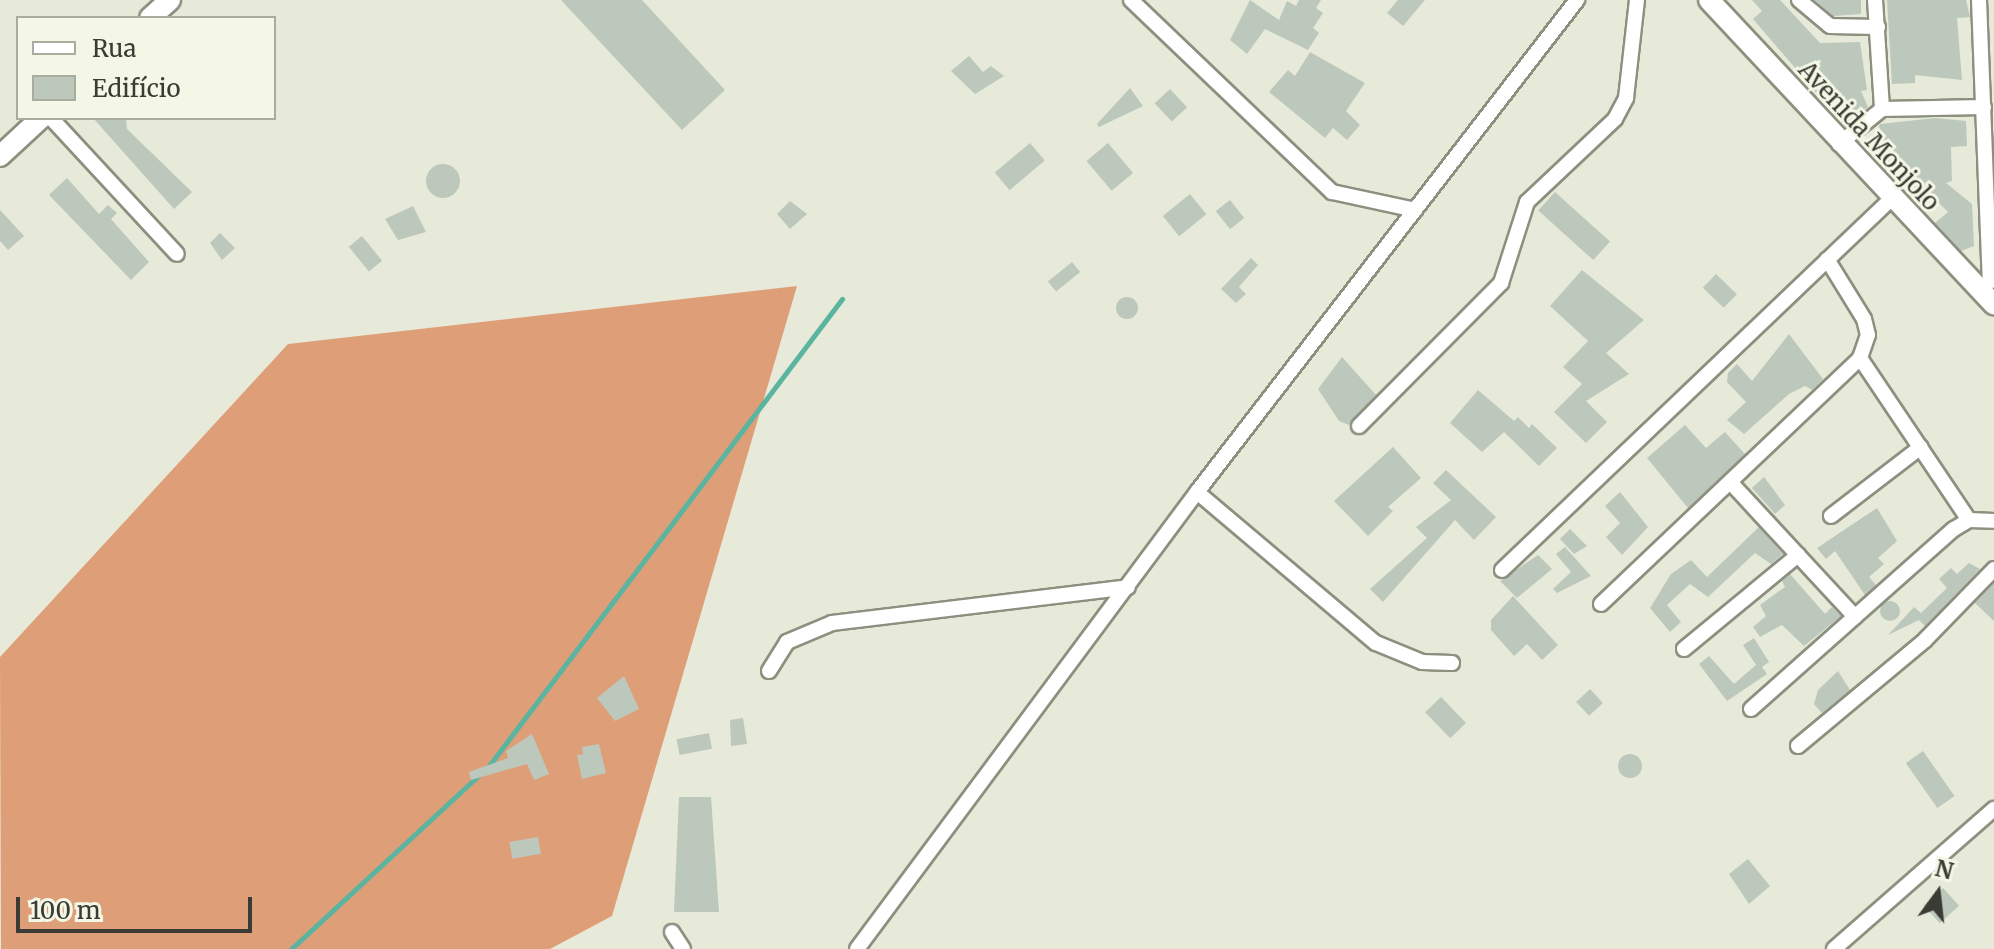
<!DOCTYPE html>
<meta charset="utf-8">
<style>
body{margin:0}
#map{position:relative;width:1994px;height:949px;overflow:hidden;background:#e7ead9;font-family:Merriweather,serif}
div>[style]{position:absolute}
.forest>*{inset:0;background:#de9f78}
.stream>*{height:5px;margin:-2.5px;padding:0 2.5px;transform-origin:2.5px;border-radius:2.5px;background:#5ab49f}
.building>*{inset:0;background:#bcc8bc;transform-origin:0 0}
.round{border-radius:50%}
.roads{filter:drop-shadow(2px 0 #8d8f7f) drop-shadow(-2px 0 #8d8f7f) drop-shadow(0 2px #8d8f7f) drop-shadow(0 -2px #8d8f7f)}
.street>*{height:14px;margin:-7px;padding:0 7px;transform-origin:7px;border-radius:7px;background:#fff}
.secondary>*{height:20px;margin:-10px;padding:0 10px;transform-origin:10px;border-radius:10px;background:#fff}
span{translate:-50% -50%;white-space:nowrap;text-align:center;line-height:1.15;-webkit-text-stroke:6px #f4f7e6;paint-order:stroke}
.street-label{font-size:24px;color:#3a3b34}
.legend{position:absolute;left:16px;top:16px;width:260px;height:104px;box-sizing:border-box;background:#f4f7e6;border:2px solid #aaac9f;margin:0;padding:10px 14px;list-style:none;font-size:24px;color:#3a3b34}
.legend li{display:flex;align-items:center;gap:16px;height:40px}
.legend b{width:40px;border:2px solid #aaac9f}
.north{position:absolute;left:1898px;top:853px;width:80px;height:80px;-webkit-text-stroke:6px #f4f7e6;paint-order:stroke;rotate:15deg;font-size:22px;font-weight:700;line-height:32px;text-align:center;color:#3a3b34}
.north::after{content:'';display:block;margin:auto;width:28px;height:36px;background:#3a3b34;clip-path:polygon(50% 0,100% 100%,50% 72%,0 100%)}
.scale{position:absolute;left:16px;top:897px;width:236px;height:36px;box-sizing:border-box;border:4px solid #3a3b34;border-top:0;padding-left:10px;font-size:24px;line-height:28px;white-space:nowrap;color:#3a3b34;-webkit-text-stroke:6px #f4f7e6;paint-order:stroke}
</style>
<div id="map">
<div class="forest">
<div style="clip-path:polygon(797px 286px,612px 916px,550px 949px,1px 949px,0 657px,288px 344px)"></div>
</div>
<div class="stream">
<div style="left:488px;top:767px;width:587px;rotate:-52.9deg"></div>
<div style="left:291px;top:949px;width:255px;rotate:-42.8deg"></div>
</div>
<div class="building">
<div style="clip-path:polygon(561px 0,642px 0,725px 90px,682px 130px)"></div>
<div style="clip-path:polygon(1250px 0,1279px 20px,1287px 1px,1296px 6px,1299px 0,1321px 0,1316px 8px,1323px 13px,1313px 28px,1319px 33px,1308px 50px,1265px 29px,1247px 54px,1230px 40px)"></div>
<div style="clip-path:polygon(1398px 0,1425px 0,1403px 26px,1387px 13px)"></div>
<div style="clip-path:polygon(1752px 0,1780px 0,1820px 43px,1860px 42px,1867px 90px,1861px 91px,1868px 107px,1844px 125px,1753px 19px,1762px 11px)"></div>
<div style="clip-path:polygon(1815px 0,1861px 0,1861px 14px,1833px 16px)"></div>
<div style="clip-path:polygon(1887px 0,1966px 0,1970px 17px,1957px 18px,1962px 80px,1915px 75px,1915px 83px,1892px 84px)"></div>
<div style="clip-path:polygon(1310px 52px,1365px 83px,1346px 111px,1360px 125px,1347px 140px,1333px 128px,1325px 138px,1269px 92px,1288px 70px,1295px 76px)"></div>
<div style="clip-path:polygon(969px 56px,983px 72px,991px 66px,1004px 76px,975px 94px,951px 71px)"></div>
<div style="clip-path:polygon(1130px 88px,1143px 106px,1099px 127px,1097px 124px)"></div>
<div style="left:1170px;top:89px;width:25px;height:21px;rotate:47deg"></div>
<div style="clip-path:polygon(93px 118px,126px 118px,127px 129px,192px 192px,174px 209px)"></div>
<div style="clip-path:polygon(1935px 118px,1966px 121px,1967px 146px,1951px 147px,1952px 181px,1946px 183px,1972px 204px,1974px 246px,1961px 251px,1935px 223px,1948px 212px,1923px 187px,1914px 195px,1872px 144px,1880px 124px)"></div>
<div style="left:1030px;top:143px;width:23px;height:46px;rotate:50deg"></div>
<div style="left:1108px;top:143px;width:39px;height:28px;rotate:50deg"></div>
<div class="round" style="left:426px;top:164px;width:34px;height:34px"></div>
<div style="clip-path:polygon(67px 178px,99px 214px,108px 205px,117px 213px,111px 219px,149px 262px,131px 280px,49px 195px)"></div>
<div style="left:1555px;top:192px;width:74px;height:25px;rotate:42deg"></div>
<div style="left:1190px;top:194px;width:26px;height:35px;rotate:51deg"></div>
<div style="left:1230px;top:200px;width:23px;height:18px;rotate:52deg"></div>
<div style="clip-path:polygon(790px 201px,807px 214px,790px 229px,777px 214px)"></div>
<div style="clip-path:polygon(413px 206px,426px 232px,398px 240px,385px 219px)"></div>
<div style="clip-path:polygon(0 210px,24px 236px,8px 250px,0 241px)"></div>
<div style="clip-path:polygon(220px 233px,235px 248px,222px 260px,210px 243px)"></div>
<div style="left:362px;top:236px;width:32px;height:17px;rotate:51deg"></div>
<div style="clip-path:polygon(1251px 258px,1258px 265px,1239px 287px,1246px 294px,1236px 303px,1221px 289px)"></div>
<div style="left:1072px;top:262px;width:13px;height:31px;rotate:51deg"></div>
<div style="clip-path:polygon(1582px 270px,1644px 320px,1606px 353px,1629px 374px,1586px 401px,1607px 422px,1586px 443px,1554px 412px,1582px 384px,1563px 367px,1588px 341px,1550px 306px)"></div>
<div style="left:1716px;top:274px;width:29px;height:19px;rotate:44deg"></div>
<div class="round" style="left:1116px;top:297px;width:22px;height:22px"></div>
<div style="clip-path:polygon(1789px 334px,1823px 379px,1812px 390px,1805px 386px,1789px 394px,1744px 434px,1727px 420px,1746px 402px,1727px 382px,1728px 373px,1737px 364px,1752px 381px)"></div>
<div style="clip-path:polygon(1342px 357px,1376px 395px,1349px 425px,1339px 421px,1318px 389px)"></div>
<div style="clip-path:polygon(1478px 390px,1514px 421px,1518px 417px,1529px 428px,1532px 424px,1557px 448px,1539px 466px,1504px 432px,1482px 452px,1450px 423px)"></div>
<div style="clip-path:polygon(1685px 425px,1706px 448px,1725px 432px,1745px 454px,1688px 508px,1647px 458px)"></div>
<div style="clip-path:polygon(1393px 447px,1421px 478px,1388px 507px,1393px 511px,1368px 536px,1334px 501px)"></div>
<div style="clip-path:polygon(1446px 470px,1496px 517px,1474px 540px,1455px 520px,1383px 602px,1370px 589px,1427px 538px,1416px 527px,1451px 500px,1433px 483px)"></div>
<div style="clip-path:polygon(1764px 477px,1785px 505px,1775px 514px,1752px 488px)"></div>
<div style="clip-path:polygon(1620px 492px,1648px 527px,1622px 555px,1606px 537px,1620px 523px,1605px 506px)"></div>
<div style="clip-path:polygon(1877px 508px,1897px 541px,1878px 558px,1884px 564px,1869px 577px,1876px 585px,1865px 595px,1835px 551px,1826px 559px,1817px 548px)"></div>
<div style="clip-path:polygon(1759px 527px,1783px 554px,1771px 564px,1755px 553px,1708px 597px,1690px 584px,1667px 605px,1681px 622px,1670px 632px,1650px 608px,1671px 574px,1691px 560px,1707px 577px)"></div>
<div style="clip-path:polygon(1570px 529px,1587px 546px,1574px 554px,1560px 539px)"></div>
<div style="clip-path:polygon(1565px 547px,1591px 576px,1557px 593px,1553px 589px,1571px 572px,1556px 554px)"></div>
<div style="clip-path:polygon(1538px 555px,1552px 569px,1517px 598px,1500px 581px)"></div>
<div style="clip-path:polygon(1969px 563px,1980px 569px,1925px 626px,1919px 620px,1888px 635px,1914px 607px,1921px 613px,1947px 588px,1939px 579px,1951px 568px,1957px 574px)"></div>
<div style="clip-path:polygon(1790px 574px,1825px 614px,1832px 607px,1841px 616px,1804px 646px,1782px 625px,1760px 637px,1753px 627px,1766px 616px,1760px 605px,1785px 587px,1782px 581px)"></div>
<div style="clip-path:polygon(1994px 583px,1994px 621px,1975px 603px)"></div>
<div style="clip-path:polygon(1513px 596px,1558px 645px,1542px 660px,1527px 644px,1514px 656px,1491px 630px,1491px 620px)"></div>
<div class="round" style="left:1880px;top:601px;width:20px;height:20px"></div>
<div style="clip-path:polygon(1754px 638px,1769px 662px,1762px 667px,1767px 674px,1727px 701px,1699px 664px,1709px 656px,1734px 684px,1756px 665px,1743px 645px)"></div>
<div style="clip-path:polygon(1838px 671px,1850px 690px,1822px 713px,1814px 704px,1818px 690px)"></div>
<div style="clip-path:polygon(624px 676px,639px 709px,615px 721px,597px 698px)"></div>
<div style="left:1590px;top:689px;width:19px;height:19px;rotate:47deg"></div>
<div style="left:1441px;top:697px;width:36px;height:22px;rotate:46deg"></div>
<div style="clip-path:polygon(743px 718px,747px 744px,731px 746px,730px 720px)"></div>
<div style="left:709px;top:733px;width:16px;height:33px;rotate:79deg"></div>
<div style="clip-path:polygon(532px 734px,549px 774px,534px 780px,527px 764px,471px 780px,469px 772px,508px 758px,506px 751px)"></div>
<div style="clip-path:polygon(599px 744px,606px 773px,582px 779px,577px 755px,583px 754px,582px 747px)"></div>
<div style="left:1923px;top:751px;width:55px;height:21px;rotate:55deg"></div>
<div class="round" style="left:1618px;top:754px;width:24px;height:24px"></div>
<div style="clip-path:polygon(679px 797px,711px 797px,719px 912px,674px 912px)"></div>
<div style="left:538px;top:837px;width:17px;height:29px;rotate:80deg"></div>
<div style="clip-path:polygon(1748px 859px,1770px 886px,1749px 904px,1729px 874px)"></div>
<div style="left:1943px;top:888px;width:24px;height:26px;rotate:48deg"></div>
</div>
<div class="roads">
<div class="street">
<div style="left:1131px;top:0;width:278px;rotate:43.7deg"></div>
<div style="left:1332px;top:192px;width:85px;rotate:12.2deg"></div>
<div style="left:1799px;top:0;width:40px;rotate:40deg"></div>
<div style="left:1830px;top:26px;width:48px;rotate:1.2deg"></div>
<div style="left:1875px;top:0;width:109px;rotate:86.3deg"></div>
<div style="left:1882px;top:109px;width:102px;rotate:-1.1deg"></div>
<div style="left:1979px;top:0;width:282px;rotate:87.8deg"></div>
<div style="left:51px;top:118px;width:185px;rotate:47.2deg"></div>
<div style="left:1839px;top:144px;width:55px;rotate:-39.1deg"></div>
<div style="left:1860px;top:358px;width:195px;rotate:56.1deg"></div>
<div style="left:1359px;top:426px;width:202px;rotate:-45.2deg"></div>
<div style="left:1501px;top:283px;width:85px;rotate:-72.2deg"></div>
<div style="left:1527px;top:202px;width:121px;rotate:-43.3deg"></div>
<div style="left:1615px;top:119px;width:24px;rotate:-62deg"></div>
<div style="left:1626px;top:98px;width:99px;rotate:-83.6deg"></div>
<div style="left:1732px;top:484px;width:181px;rotate:47.2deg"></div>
<div style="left:1197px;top:492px;width:234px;rotate:40.2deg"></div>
<div style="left:1376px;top:643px;width:50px;rotate:22.4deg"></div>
<div style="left:1422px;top:662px;width:30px;rotate:2deg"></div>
<div style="left:1831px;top:516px;width:113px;rotate:-37.5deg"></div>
<div style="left:1502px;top:570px;width:538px;rotate:-43.64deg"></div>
<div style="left:1601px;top:604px;width:357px;rotate:-43.5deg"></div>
<div style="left:1860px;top:358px;width:24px;rotate:-71deg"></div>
<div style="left:1868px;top:335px;width:16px;rotate:-104deg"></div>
<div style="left:1864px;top:319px;width:70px;rotate:-121.7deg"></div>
<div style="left:1684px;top:649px;width:148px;rotate:-39.5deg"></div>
<div style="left:769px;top:671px;width:34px;rotate:-58deg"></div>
<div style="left:787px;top:642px;width:49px;rotate:-22.9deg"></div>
<div style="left:832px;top:623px;width:298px;rotate:-6.9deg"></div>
<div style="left:1751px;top:709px;width:271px;rotate:-41.6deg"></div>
<div style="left:1954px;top:529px;width:17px;rotate:-31deg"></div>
<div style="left:1969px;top:520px;width:25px;rotate:2deg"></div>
<div style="left:1798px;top:746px;width:165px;rotate:-39.8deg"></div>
<div style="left:1925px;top:640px;width:99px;rotate:-45.8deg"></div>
<div style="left:672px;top:932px;width:20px;rotate:57deg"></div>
<div style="left:857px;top:949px;width:570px;rotate:-53.35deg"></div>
<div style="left:1197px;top:492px;width:622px;rotate:-52.32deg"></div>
<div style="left:1834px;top:949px;width:213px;rotate:-41.2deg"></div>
</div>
<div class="secondary">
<div style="left:1709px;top:0;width:417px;rotate:46.9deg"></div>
<div style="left:150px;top:18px;width:27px;rotate:-42deg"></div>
<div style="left:0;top:156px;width:56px;rotate:-42.8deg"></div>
</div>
</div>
<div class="street-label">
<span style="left:1869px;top:136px;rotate:47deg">Avenida Monjolo</span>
</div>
<ul class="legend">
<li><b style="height:10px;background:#fff"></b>Rua</li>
<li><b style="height:22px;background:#bcc8bc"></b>Edifício</li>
</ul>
<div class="north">N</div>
<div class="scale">100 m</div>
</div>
